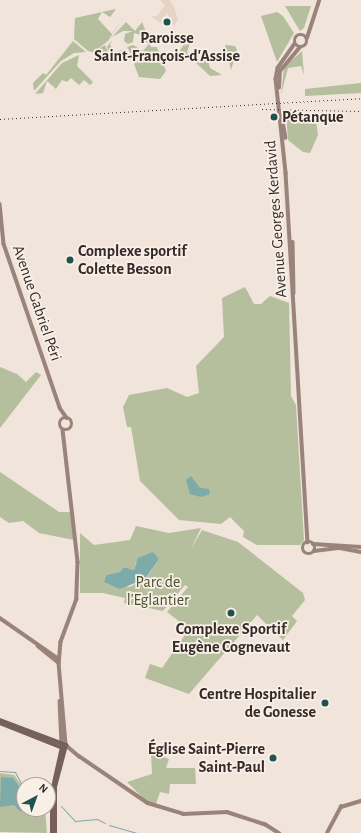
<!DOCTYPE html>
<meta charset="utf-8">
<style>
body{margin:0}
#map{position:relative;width:361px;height:833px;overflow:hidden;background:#f0e4db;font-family:"Alegreya Sans",sans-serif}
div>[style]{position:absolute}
.green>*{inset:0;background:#b5be9d}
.plaza>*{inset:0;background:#e7d4c4}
.water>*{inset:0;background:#7daba9}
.stream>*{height:1px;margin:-0.5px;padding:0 0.5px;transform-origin:0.5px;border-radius:0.5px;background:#7daba9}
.secondary>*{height:3.5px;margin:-1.75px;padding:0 1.75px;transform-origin:1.75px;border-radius:1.75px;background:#9a837a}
.secondary>.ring{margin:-1.75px;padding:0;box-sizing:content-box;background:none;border:3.5px solid #9a837a;border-radius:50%}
.primary>*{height:4px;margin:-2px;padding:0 2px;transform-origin:2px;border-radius:2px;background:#75615a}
.rail>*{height:1px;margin-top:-0.5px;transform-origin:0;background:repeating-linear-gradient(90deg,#342b28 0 1px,transparent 0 4px)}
.dots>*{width:11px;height:11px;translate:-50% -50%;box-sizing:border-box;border:2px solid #f8efe7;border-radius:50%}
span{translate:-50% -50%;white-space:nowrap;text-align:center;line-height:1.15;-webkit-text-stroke:3.5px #f8efe7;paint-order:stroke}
.poi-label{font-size:16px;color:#342b28;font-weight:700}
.left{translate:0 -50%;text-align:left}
.right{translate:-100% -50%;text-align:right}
.street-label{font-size:16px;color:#342b28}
.park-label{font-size:16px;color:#47512e}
.north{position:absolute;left:16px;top:777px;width:40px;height:40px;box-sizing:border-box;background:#f8efe7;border:1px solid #aaa19b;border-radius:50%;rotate:41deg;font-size:11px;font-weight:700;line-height:16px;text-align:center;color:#342b28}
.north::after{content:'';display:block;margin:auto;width:14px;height:18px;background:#215252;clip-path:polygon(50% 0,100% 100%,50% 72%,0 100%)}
</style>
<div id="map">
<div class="green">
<div style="clip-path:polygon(285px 6px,311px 6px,304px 28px,300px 31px)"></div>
<div style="clip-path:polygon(116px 9px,110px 17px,102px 12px,98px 19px,112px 34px,124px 16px,108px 41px,95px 51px,105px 45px,110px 56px,88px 51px,74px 39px,75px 18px)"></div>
<div style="clip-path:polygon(277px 12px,283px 16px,294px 33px,277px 62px,261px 16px)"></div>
<div style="clip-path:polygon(126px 22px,135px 31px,142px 22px,148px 37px,134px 33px,133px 42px,128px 44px,124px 41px,125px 34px,133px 31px,123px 31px,112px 37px)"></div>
<div style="clip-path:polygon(148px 38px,151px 47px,157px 47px,166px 71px,160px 79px,139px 77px,134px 64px,143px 57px,134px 59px,127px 47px,133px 45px,143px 51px,149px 44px,141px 39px)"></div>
<div style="clip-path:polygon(188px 39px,184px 47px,191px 40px,187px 52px,189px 56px,205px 61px,207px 61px,215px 60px,222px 60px,225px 58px,224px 62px,208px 61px,210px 68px,222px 75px,210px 76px,191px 58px,182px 57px,180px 50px)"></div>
<div style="clip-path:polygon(112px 40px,110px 45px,115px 52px,126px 49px,133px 60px,111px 56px,107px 47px)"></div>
<div style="clip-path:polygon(73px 41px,86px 52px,74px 53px,61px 61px,34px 91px,33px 83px,43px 73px,46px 75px)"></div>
<div style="clip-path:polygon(225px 45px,235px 46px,237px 50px,231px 70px)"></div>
<div style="clip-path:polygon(302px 51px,304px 75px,301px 66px,288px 68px,281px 95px,284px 67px)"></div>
<div style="clip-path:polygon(79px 55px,77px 66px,93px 82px,90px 85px,84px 80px,79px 85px,71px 78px,67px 82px,62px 80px,56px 89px,47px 81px,43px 93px,35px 94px,62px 63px)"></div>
<div style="clip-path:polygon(361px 83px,361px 93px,305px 96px,305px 89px)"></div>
<div style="clip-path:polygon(286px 112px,315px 114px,318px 135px,310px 153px,303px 152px,288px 140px)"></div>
<div style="clip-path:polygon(245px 287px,254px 304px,261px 304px,270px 296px,289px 303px,291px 396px,296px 405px,304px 540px,300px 545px,257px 545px,243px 537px,244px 531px,230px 517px,221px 524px,179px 520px,140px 481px,131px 427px,127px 427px,123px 407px,129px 395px,167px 388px,187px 397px,199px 393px,196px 366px,224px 337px,222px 298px)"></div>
<div style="clip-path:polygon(0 367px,17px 374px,26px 382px,36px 372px,41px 375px,0 428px)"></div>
<div style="clip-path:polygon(0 472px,59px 512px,71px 512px,74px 540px,39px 533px,23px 521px,9px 523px,0 517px)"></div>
<div style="clip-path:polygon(evenodd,136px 526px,169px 533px,201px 528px,191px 549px,202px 530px,238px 542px,303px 593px,305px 600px,292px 616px,297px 621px,283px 640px,257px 615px,189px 694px,145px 678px,150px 664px,162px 668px,189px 629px,167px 612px,188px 587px,185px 585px,163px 611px,124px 603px,125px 598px,103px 593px,80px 593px,80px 533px,94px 545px,130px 540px,136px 526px,159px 559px,147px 577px,130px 587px,104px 582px,106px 575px,120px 572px,124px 567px,134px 570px,136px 563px,159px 559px)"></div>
<div style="clip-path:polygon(151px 753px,169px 759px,166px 768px,195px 768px,196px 784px,170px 784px,169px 794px,160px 792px,156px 804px,147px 802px,127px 782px,152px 774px)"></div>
<div style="clip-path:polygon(0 773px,14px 775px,24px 788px,24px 809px,45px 809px,47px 833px,0 832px)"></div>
</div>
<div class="plaza">
<div style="clip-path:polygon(160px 0,170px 0,174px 7px,178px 20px,174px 26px,167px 13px,162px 19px,163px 25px,151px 16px,157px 16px,165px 5px)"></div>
</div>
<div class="water">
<div style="clip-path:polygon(191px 476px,200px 488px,209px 489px,210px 494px,201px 497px,190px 494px,186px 480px)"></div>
<div style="clip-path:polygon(153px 552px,159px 559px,145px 579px,120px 589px,104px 582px,106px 575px,120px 572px,124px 567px,134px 570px,138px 558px)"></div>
<div style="clip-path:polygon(1px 777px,13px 778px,24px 793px,24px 809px,40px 809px,41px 814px,20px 811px,14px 805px,0 807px)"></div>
</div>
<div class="stream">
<div style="left:0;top:771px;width:15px;rotate:4deg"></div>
<div style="left:15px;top:772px;width:19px;rotate:62deg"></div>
<div style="left:61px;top:806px;width:21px;rotate:47deg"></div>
<div style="left:75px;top:821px;width:22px;rotate:-5deg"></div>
<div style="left:97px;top:819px;width:9px;rotate:27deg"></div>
<div style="left:109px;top:825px;width:29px;rotate:16deg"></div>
</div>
<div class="secondary">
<div class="ring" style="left:295px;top:35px;width:8.5px;height:8.5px"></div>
<div style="left:307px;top:38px;width:40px;rotate:-72deg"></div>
<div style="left:295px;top:44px;width:29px;rotate:125deg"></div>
<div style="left:278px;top:68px;width:11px;rotate:100deg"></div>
<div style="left:276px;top:79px;width:95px;rotate:83.9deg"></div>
<div style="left:286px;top:173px;width:370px;rotate:86.6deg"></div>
<div style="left:279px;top:88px;width:17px;rotate:-87deg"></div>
<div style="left:280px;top:71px;width:31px;rotate:-50deg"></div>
<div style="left:282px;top:116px;width:22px;rotate:80deg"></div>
<div style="left:0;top:204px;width:40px;rotate:84.3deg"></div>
<div style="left:4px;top:244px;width:173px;rotate:71.1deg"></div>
<div style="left:60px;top:408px;width:12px;rotate:55deg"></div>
<div style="left:293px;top:242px;width:51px;rotate:88.9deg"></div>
<div class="ring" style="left:60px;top:418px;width:8.5px;height:8.5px"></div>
<div style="left:63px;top:430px;width:133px;rotate:83.5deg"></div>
<div style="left:78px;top:562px;width:37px;rotate:92deg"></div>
<div style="left:77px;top:599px;width:46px;rotate:110.4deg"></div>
<div style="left:61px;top:642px;width:21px;rotate:95deg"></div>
<div style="left:59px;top:663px;width:82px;rotate:85.1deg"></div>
<div style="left:66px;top:745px;width:18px;rotate:41deg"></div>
<div class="ring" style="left:303px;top:542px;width:8.5px;height:8.5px"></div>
<div style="left:313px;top:544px;width:48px;rotate:3.6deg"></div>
<div style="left:314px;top:551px;width:26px;rotate:-7deg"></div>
<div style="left:340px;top:548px;width:21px;rotate:11deg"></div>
<div style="left:0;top:618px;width:72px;rotate:34.8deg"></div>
<div style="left:38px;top:646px;width:27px;rotate:39deg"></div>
<div style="left:60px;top:701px;width:44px;rotate:87.4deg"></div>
<div style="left:79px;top:756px;width:83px;rotate:34.3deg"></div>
<div style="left:148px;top:803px;width:37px;rotate:17deg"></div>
<div style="left:183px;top:814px;width:44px;rotate:-2.6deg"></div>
<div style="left:227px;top:812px;width:40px;rotate:18deg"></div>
<div style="left:265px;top:824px;width:17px;rotate:33deg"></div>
<div style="left:327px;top:833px;width:30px;rotate:-62deg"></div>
<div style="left:341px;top:807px;width:21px;rotate:-17deg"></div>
</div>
<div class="primary">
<div style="left:0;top:720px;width:71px;rotate:20.7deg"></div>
<div style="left:66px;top:745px;width:43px;rotate:104.7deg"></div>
<div style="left:55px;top:787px;width:46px;rotate:90deg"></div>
<div style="left:0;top:723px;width:68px;rotate:21.6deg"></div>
<div style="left:52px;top:833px;width:41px;rotate:-90deg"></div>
<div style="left:52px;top:792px;width:46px;rotate:-77.5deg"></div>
</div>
<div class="rail">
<div style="left:262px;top:109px;width:99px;rotate:1.2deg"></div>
<div style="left:0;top:119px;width:362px;rotate:-3.3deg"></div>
</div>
<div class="dots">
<div style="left:167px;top:22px;background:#215252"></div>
<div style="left:274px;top:117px;background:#215252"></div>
<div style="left:70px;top:260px;background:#215252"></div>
<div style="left:231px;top:613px;background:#215252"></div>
<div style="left:325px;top:703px;background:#215252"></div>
<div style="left:273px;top:758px;background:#215252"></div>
</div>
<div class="poi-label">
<span style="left:167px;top:47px">Paroisse<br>Saint-François-d'Assise</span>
<span class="left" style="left:282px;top:117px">Pétanque</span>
<span class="left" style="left:78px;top:260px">Complexe sportif<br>Colette Besson</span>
<span style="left:231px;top:638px">Complexe Sportif<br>Eugène Cognevaut</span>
<span class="right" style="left:316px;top:703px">Centre Hospitalier<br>de Gonesse</span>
<span class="right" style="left:265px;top:758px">Église Saint-Pierre<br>Saint-Paul</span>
</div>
<div class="street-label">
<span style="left:276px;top:219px;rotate:-94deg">Avenue Georges Kerdavid</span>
<span style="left:37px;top:303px;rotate:71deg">Avenue Gabriel Péri</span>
</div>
<div class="park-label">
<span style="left:158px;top:591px">Parc de<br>l'Eglantier</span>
</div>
<div class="north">N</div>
</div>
